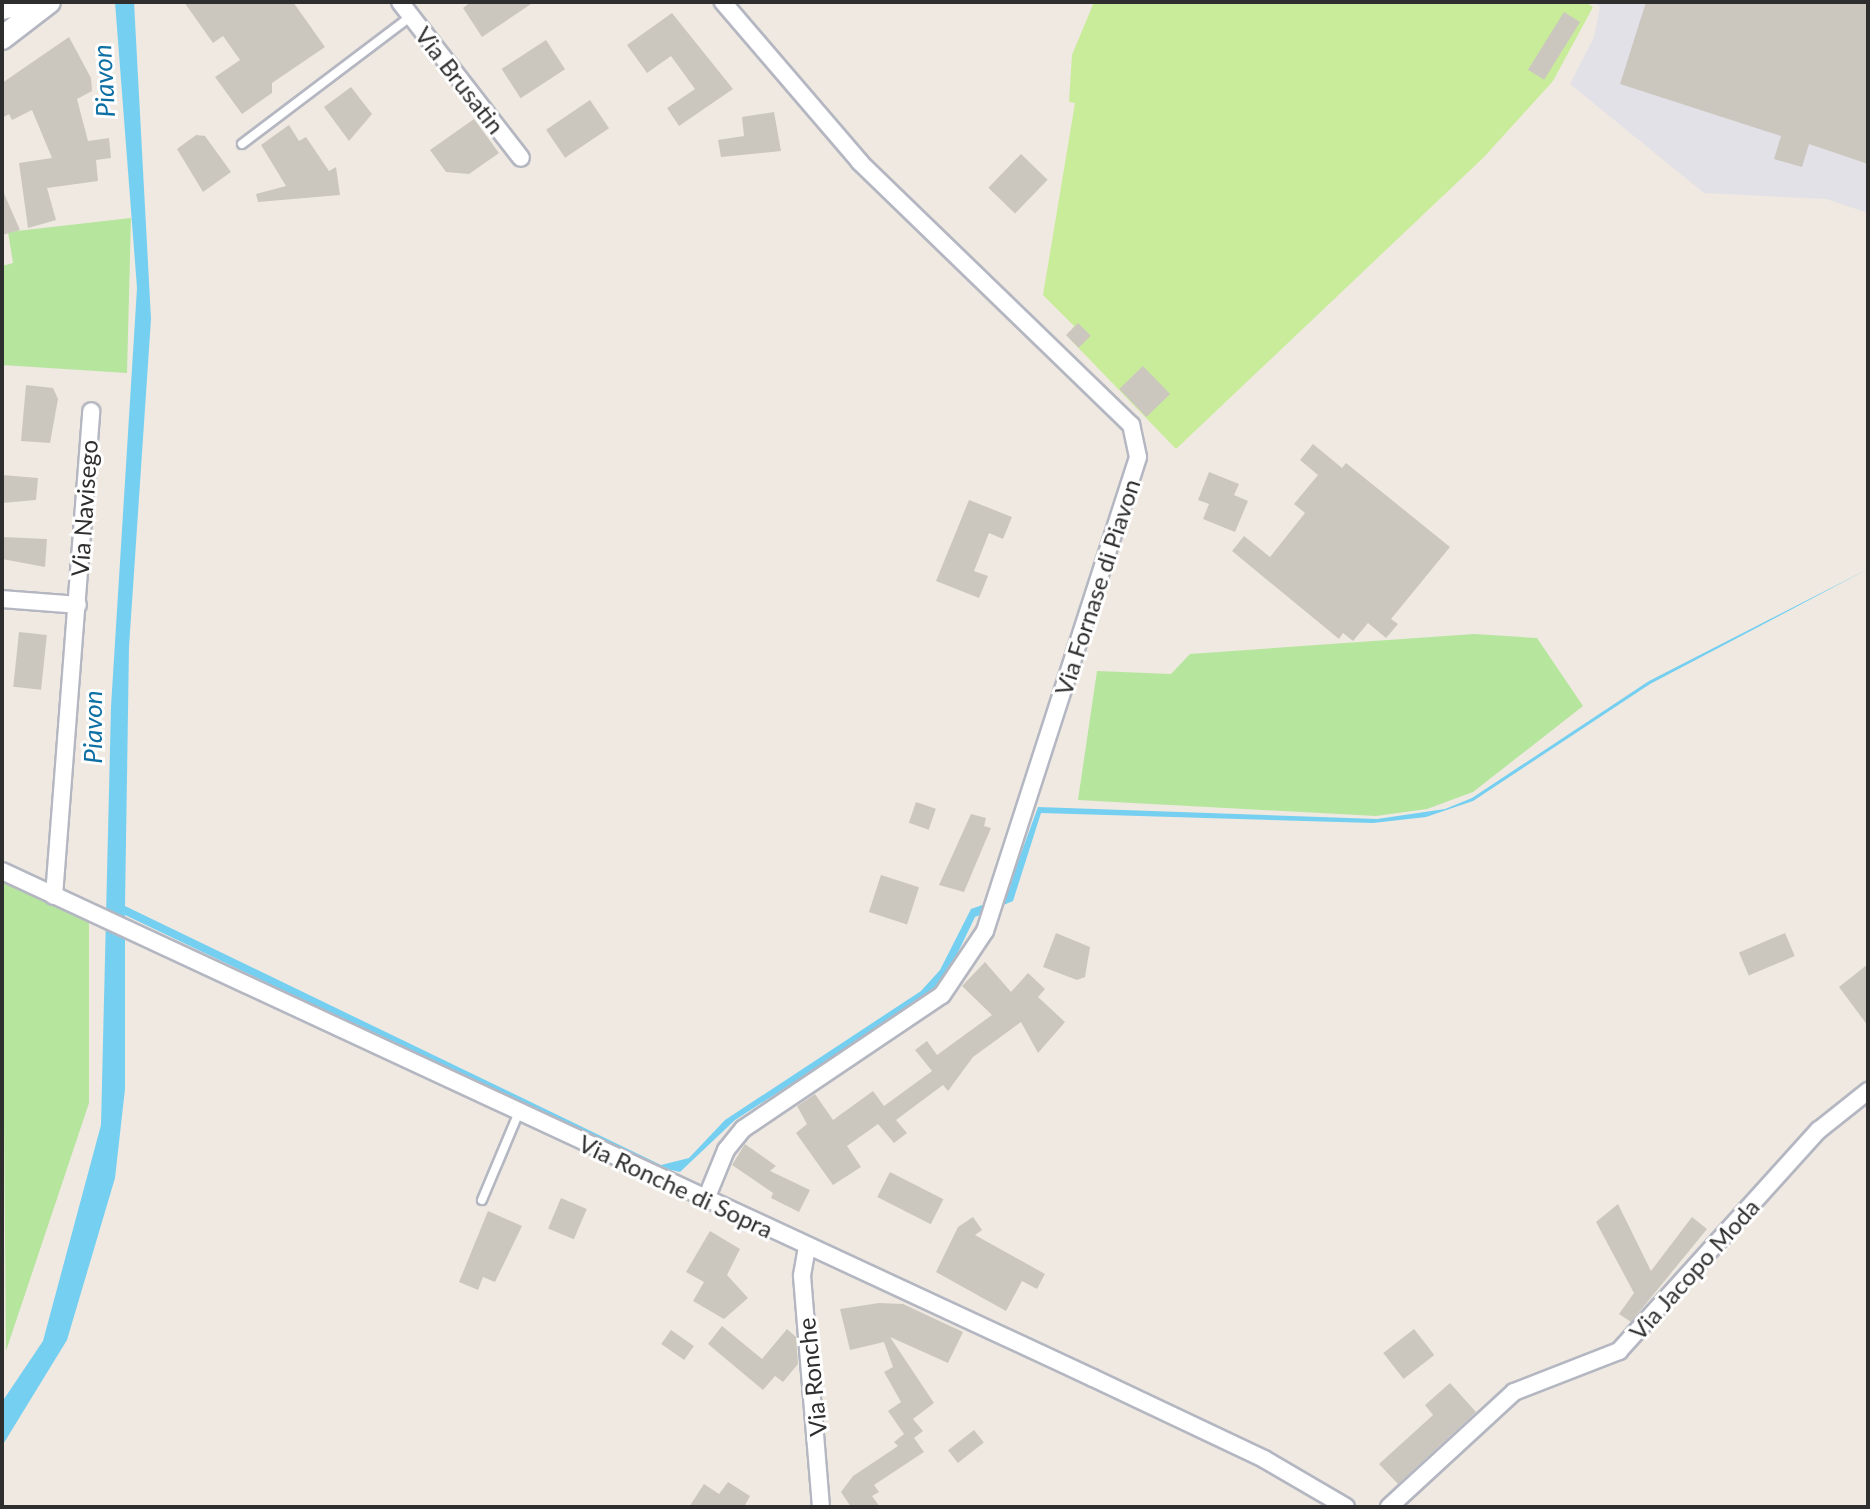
<!DOCTYPE html>
<style>
body{margin:0}
#map{position:relative;width:1870px;height:1509px;overflow:hidden;background:#efe9e1;font-family:Lato,sans-serif}
div>[style]{position:absolute}
.industrial>*{inset:0;background:#e3e1e8}
.green>*{inset:0;background:#b6e59e}
.pitch>*{inset:0;background:#c9ec9a}
.water>*{inset:0;background:#75cff0}
.building>*{inset:0;background:#cbc7bf;transform-origin:0 0}
.roads{filter:drop-shadow(2px 0 #b4b7c1) drop-shadow(-2px 0 #b4b7c1) drop-shadow(0 2px #b4b7c1) drop-shadow(0 -2px #b4b7c1)}
.service>*{height:8px;margin:-4px;padding:0 4px;transform-origin:4px;border-radius:4px;background:#fff}
.minor>*{height:16px;margin:-8px;padding:0 8px;transform-origin:8px;border-radius:8px;background:#fff}
.secondary>*{height:22px;margin:-11px;padding:0 11px;transform-origin:11px;border-radius:11px;background:#fff}
span{translate:-50% -50%;white-space:nowrap;text-align:center;line-height:1.15;-webkit-text-stroke:6px #fff;paint-order:stroke}
.street-label{font-size:24px;color:#2e2e2e}
.water-label{font-size:26px;color:#0d6fa3;font-style:italic}
.frame{position:absolute;inset:0;border:4px solid #2e2e2e;pointer-events:none}
</style>
<div id="map">
<div class="industrial">
<div style="clip-path:polygon(1594px 2px,1868px 2px,1868px 213px,1826px 199px,1704px 193px,1570px 84px,1594px 37px,1600px 7px)"></div>
</div>
<div class="green">
<div style="clip-path:polygon(131px 218px,127px 373px,2px 365px,2px 266px,13px 263px,8px 232px)"></div>
<div style="clip-path:polygon(1474px 634px,1537px 638px,1583px 706px,1473px 792px,1427px 809px,1376px 816px,1078px 800px,1097px 671px,1171px 674px,1190px 654px)"></div>
<div style="clip-path:polygon(2px 877px,89px 919px,89px 1103px,6px 1351px)"></div>
</div>
<div class="pitch">
<div style="clip-path:polygon(1094px 2px,1586px 2px,1593px 7px,1553px 81px,1484px 157px,1176px 449px,1067px 336px,1074px 326px,1043px 295px,1075px 103px,1069px 102px,1072px 55px)"></div>
</div>
<div class="water">
<div style="clip-path:polygon(115px 2px,134px 2px,151px 319px,129px 647px,125px 906px,661px 1165px,689px 1158px,725px 1120px,921px 991px,940px 970px,971px 909px,1005px 897px,1038px 807px,1377px 819px,1445px 809px,1472px 798px,1649px 681px,1868px 569px,1650px 684px,1473px 801px,1426px 817px,1373px 823px,1041px 813px,1013px 901px,975px 917px,947px 975px,928px 996px,735px 1120px,680px 1172px,649px 1165px,125px 915px,125px 1089px,115px 1178px,67px 1340px,2px 1446px,2px 1402px,43px 1341px,101px 1125px,111px 707px,137px 288px)"></div>
</div>
<div class="building">
<div style="clip-path:polygon(184px 2px,293px 2px,325px 47px,272px 83px,272px 93px,242px 114px,215px 77px,240px 60px,223px 36px,213px 43px)"></div>
<div style="clip-path:polygon(471px 2px,534px 2px,482px 37px,463px 8px)"></div>
<div style="clip-path:polygon(1646px 2px,1868px 2px,1868px 164px,1809px 144px,1802px 167px,1774px 159px,1781px 136px,1620px 84px)"></div>
<div style="left:1564px;top:12px;width:19px;height:68px;rotate:32deg"></div>
<div style="clip-path:polygon(672px 13px,733px 89px,679px 126px,667px 108px,695px 89px,671px 56px,647px 73px,627px 45px)"></div>
<div style="clip-path:polygon(69px 37px,91px 78px,92px 91px,77px 99px,88px 141px,109px 138px,111px 158px,96px 160px,98px 181px,47px 188px,56px 220px,28px 228px,19px 163px,52px 158px,32px 110px,12px 120px,9px 114px,2px 118px,2px 83px)"></div>
<div style="left:546px;top:40px;width:35px;height:53px;rotate:57deg"></div>
<div style="clip-path:polygon(351px 87px,372px 114px,349px 141px,324px 107px)"></div>
<div style="left:590px;top:100px;width:34px;height:53px;rotate:56deg"></div>
<div style="clip-path:polygon(774px 112px,781px 151px,721px 157px,718px 140px,744px 136px,742px 117px)"></div>
<div style="clip-path:polygon(474px 119px,499px 153px,469px 174px,446px 172px,430px 150px)"></div>
<div style="clip-path:polygon(289px 125px,299px 141px,306px 137px,329px 171px,336px 167px,340px 195px,258px 202px,256px 194px,286px 186px,261px 145px)"></div>
<div style="clip-path:polygon(196px 135px,205px 136px,231px 172px,203px 192px,177px 149px)"></div>
<div style="left:1021px;top:154px;width:37px;height:47px;rotate:44deg"></div>
<div style="clip-path:polygon(2px 189px,20px 230px,2px 235px)"></div>
<div style="left:1078px;top:323px;width:18px;height:17px;rotate:45deg"></div>
<div style="left:1143px;top:366px;width:39px;height:33px;rotate:46deg"></div>
<div style="clip-path:polygon(26px 385px,53px 388px,58px 399px,50px 443px,21px 441px)"></div>
<div style="clip-path:polygon(1313px 444px,1342px 468px,1346px 463px,1450px 547px,1391px 619px,1398px 624px,1386px 638px,1368px 623px,1353px 641px,1343px 633px,1339px 639px,1232px 551px,1244px 536px,1270px 557px,1305px 513px,1294px 504px,1318px 475px,1300px 460px)"></div>
<div style="clip-path:polygon(1209px 472px,1239px 484px,1234px 495px,1248px 501px,1235px 532px,1203px 519px,1209px 504px,1198px 500px)"></div>
<div style="clip-path:polygon(2px 475px,38px 478px,36px 500px,2px 503px)"></div>
<div style="clip-path:polygon(969px 500px,1012px 517px,1003px 539px,989px 533px,974px 571px,988px 576px,979px 598px,936px 581px)"></div>
<div style="clip-path:polygon(2px 537px,47px 539px,45px 567px,2px 559px)"></div>
<div style="left:19px;top:632px;width:28px;height:55px;rotate:6deg"></div>
<div style="left:916px;top:802px;width:21px;height:22px;rotate:19deg"></div>
<div style="clip-path:polygon(971px 814px,986px 818px,984px 826px,991px 828px,964px 892px,939px 885px)"></div>
<div style="left:881px;top:875px;width:40px;height:39px;rotate:18deg"></div>
<div style="clip-path:polygon(1056px 933px,1090px 947px,1085px 977px,1077px 980px,1043px 967px)"></div>
<div style="left:1785px;top:933px;width:25px;height:50px;rotate:67deg"></div>
<div style="clip-path:polygon(985px 962px,1011px 992px,1028px 973px,1045px 989px,1038px 997px,1065px 1022px,1038px 1053px,1021px 1022px,973px 1057px,948px 1091px,943px 1085px,896px 1120px,907px 1133px,894px 1143px,878px 1124px,847px 1146px,861px 1167px,833px 1185px,796px 1133px,807px 1124px,797px 1106px,815px 1094px,833px 1120px,873px 1091px,884px 1106px,932px 1071px,915px 1050px,927px 1041px,937px 1055px,992px 1015px,962px 986px)"></div>
<div style="clip-path:polygon(1868px 964px,1868px 1026px,1839px 987px)"></div>
<div style="clip-path:polygon(745px 1144px,776px 1166px,770px 1171px,810px 1190px,799px 1212px,771px 1198px,773px 1193px,732px 1165px)"></div>
<div style="left:890px;top:1172px;width:60px;height:28px;rotate:27deg"></div>
<div style="left:561px;top:1198px;width:28px;height:33px;rotate:23deg"></div>
<div style="clip-path:polygon(1618px 1204px,1651px 1271px,1692px 1217px,1707px 1229px,1631px 1322px,1619px 1314px,1634px 1293px,1596px 1222px)"></div>
<div style="clip-path:polygon(488px 1211px,522px 1226px,495px 1282px,483px 1277px,478px 1290px,459px 1282px)"></div>
<div style="clip-path:polygon(973px 1217px,982px 1230px,975px 1235px,1045px 1274px,1037px 1289px,1022px 1281px,1006px 1311px,936px 1272px,958px 1227px)"></div>
<div style="clip-path:polygon(710px 1231px,740px 1249px,727px 1275px,748px 1298px,724px 1319px,693px 1301px,704px 1282px,686px 1272px)"></div>
<div style="clip-path:polygon(879px 1303px,903px 1304px,963px 1332px,948px 1363px,890px 1337px,934px 1403px,913px 1419px,923px 1431px,914px 1438px,924px 1452px,874px 1485px,879px 1492px,872px 1496px,880px 1507px,851px 1507px,841px 1492px,853px 1476px,898px 1446px,894px 1442px,904px 1434px,888px 1411px,901px 1402px,884px 1372px,893px 1367px,884px 1342px,850px 1350px,840px 1309px)"></div>
<div style="clip-path:polygon(722px 1326px,762px 1359px,787px 1329px,796px 1337px,798px 1364px,783px 1382px,775px 1376px,763px 1390px,708px 1344px)"></div>
<div style="left:1414px;top:1329px;width:33px;height:39px;rotate:52deg"></div>
<div style="left:671px;top:1330px;width:28px;height:17px;rotate:35deg"></div>
<div style="clip-path:polygon(1450px 1383px,1476px 1412px,1398px 1484px,1379px 1464px,1433px 1415px,1425px 1405px)"></div>
<div style="left:974px;top:1430px;width:16px;height:33px;rotate:52deg"></div>
<div style="clip-path:polygon(728px 1482px,750px 1496px,744px 1507px,689px 1507px,704px 1484px,719px 1494px)"></div>
</div>
<div class="roads">
<div class="service">
<div style="left:242px;top:144px;width:211px;rotate:-37.1deg"></div>
<div style="left:482px;top:1200px;width:95px;rotate:-67.2deg"></div>
</div>
<div class="minor">
<div style="left:400px;top:2px;width:197px;rotate:52.2deg"></div>
<div style="left:2px;top:599px;width:76px;rotate:4.5deg"></div>
<div style="left:2px;top:871px;width:1203px;rotate:24.92deg"></div>
<div style="left:1093px;top:1378px;width:189px;rotate:25.3deg"></div>
<div style="left:1264px;top:1459px;width:95px;rotate:30.3deg"></div>
<div style="left:54px;top:896px;width:486px;rotate:-85.6deg"></div>
<div style="left:706px;top:1199px;width:53px;rotate:-67.8deg"></div>
<div style="left:726px;top:1150px;width:27px;rotate:-51deg"></div>
<div style="left:743px;top:1129px;width:240px;rotate:-34deg"></div>
<div style="left:942px;top:995px;width:77px;rotate:-56.1deg"></div>
<div style="left:985px;top:931px;width:498px;rotate:-72.1deg"></div>
<div style="left:1138px;top:457px;width:33px;rotate:-102deg"></div>
<div style="left:1131px;top:425px;width:378px;rotate:-135.9deg"></div>
<div style="left:860px;top:162px;width:211px;rotate:-130.6deg"></div>
<div style="left:807px;top:1247px;width:29px;rotate:100deg"></div>
<div style="left:802px;top:1276px;width:232px;rotate:85.3deg"></div>
<div style="left:1389px;top:1507px;width:170px;rotate:-42.6deg"></div>
<div style="left:1514px;top:1392px;width:113px;rotate:-21.3deg"></div>
<div style="left:1619px;top:1351px;width:298px;rotate:-47.9deg"></div>
<div style="left:1819px;top:1130px;width:63px;rotate:-38.5deg"></div>
</div>
<div class="secondary">
<div style="left:2px;top:8px;width:26px;rotate:-13deg"></div>
<div style="left:2px;top:38px;width:59px;rotate:-37.5deg"></div>
</div>
</div>
<div class="street-label">
<span style="left:460px;top:80px;rotate:52deg">Via Brusatin</span>
<span style="left:84px;top:508px;rotate:-86deg">Via Navisego</span>
<span style="left:1097px;top:587px;rotate:-72deg">Via Fornase di Piavon</span>
<span style="left:676px;top:1186px;rotate:25deg">Via Ronche di Sopra</span>
<span style="left:1694px;top:1269px;rotate:-48deg">Via Jacopo Moda</span>
<span style="left:812px;top:1377px;rotate:-96deg">Via Ronche</span>
</div>
<div class="water-label">
<span style="left:104px;top:81px;rotate:-93deg">Piavon</span>
<span style="left:93px;top:727px;rotate:-90deg">Piavon</span>
</div>
<div class="frame"></div>
</div>
